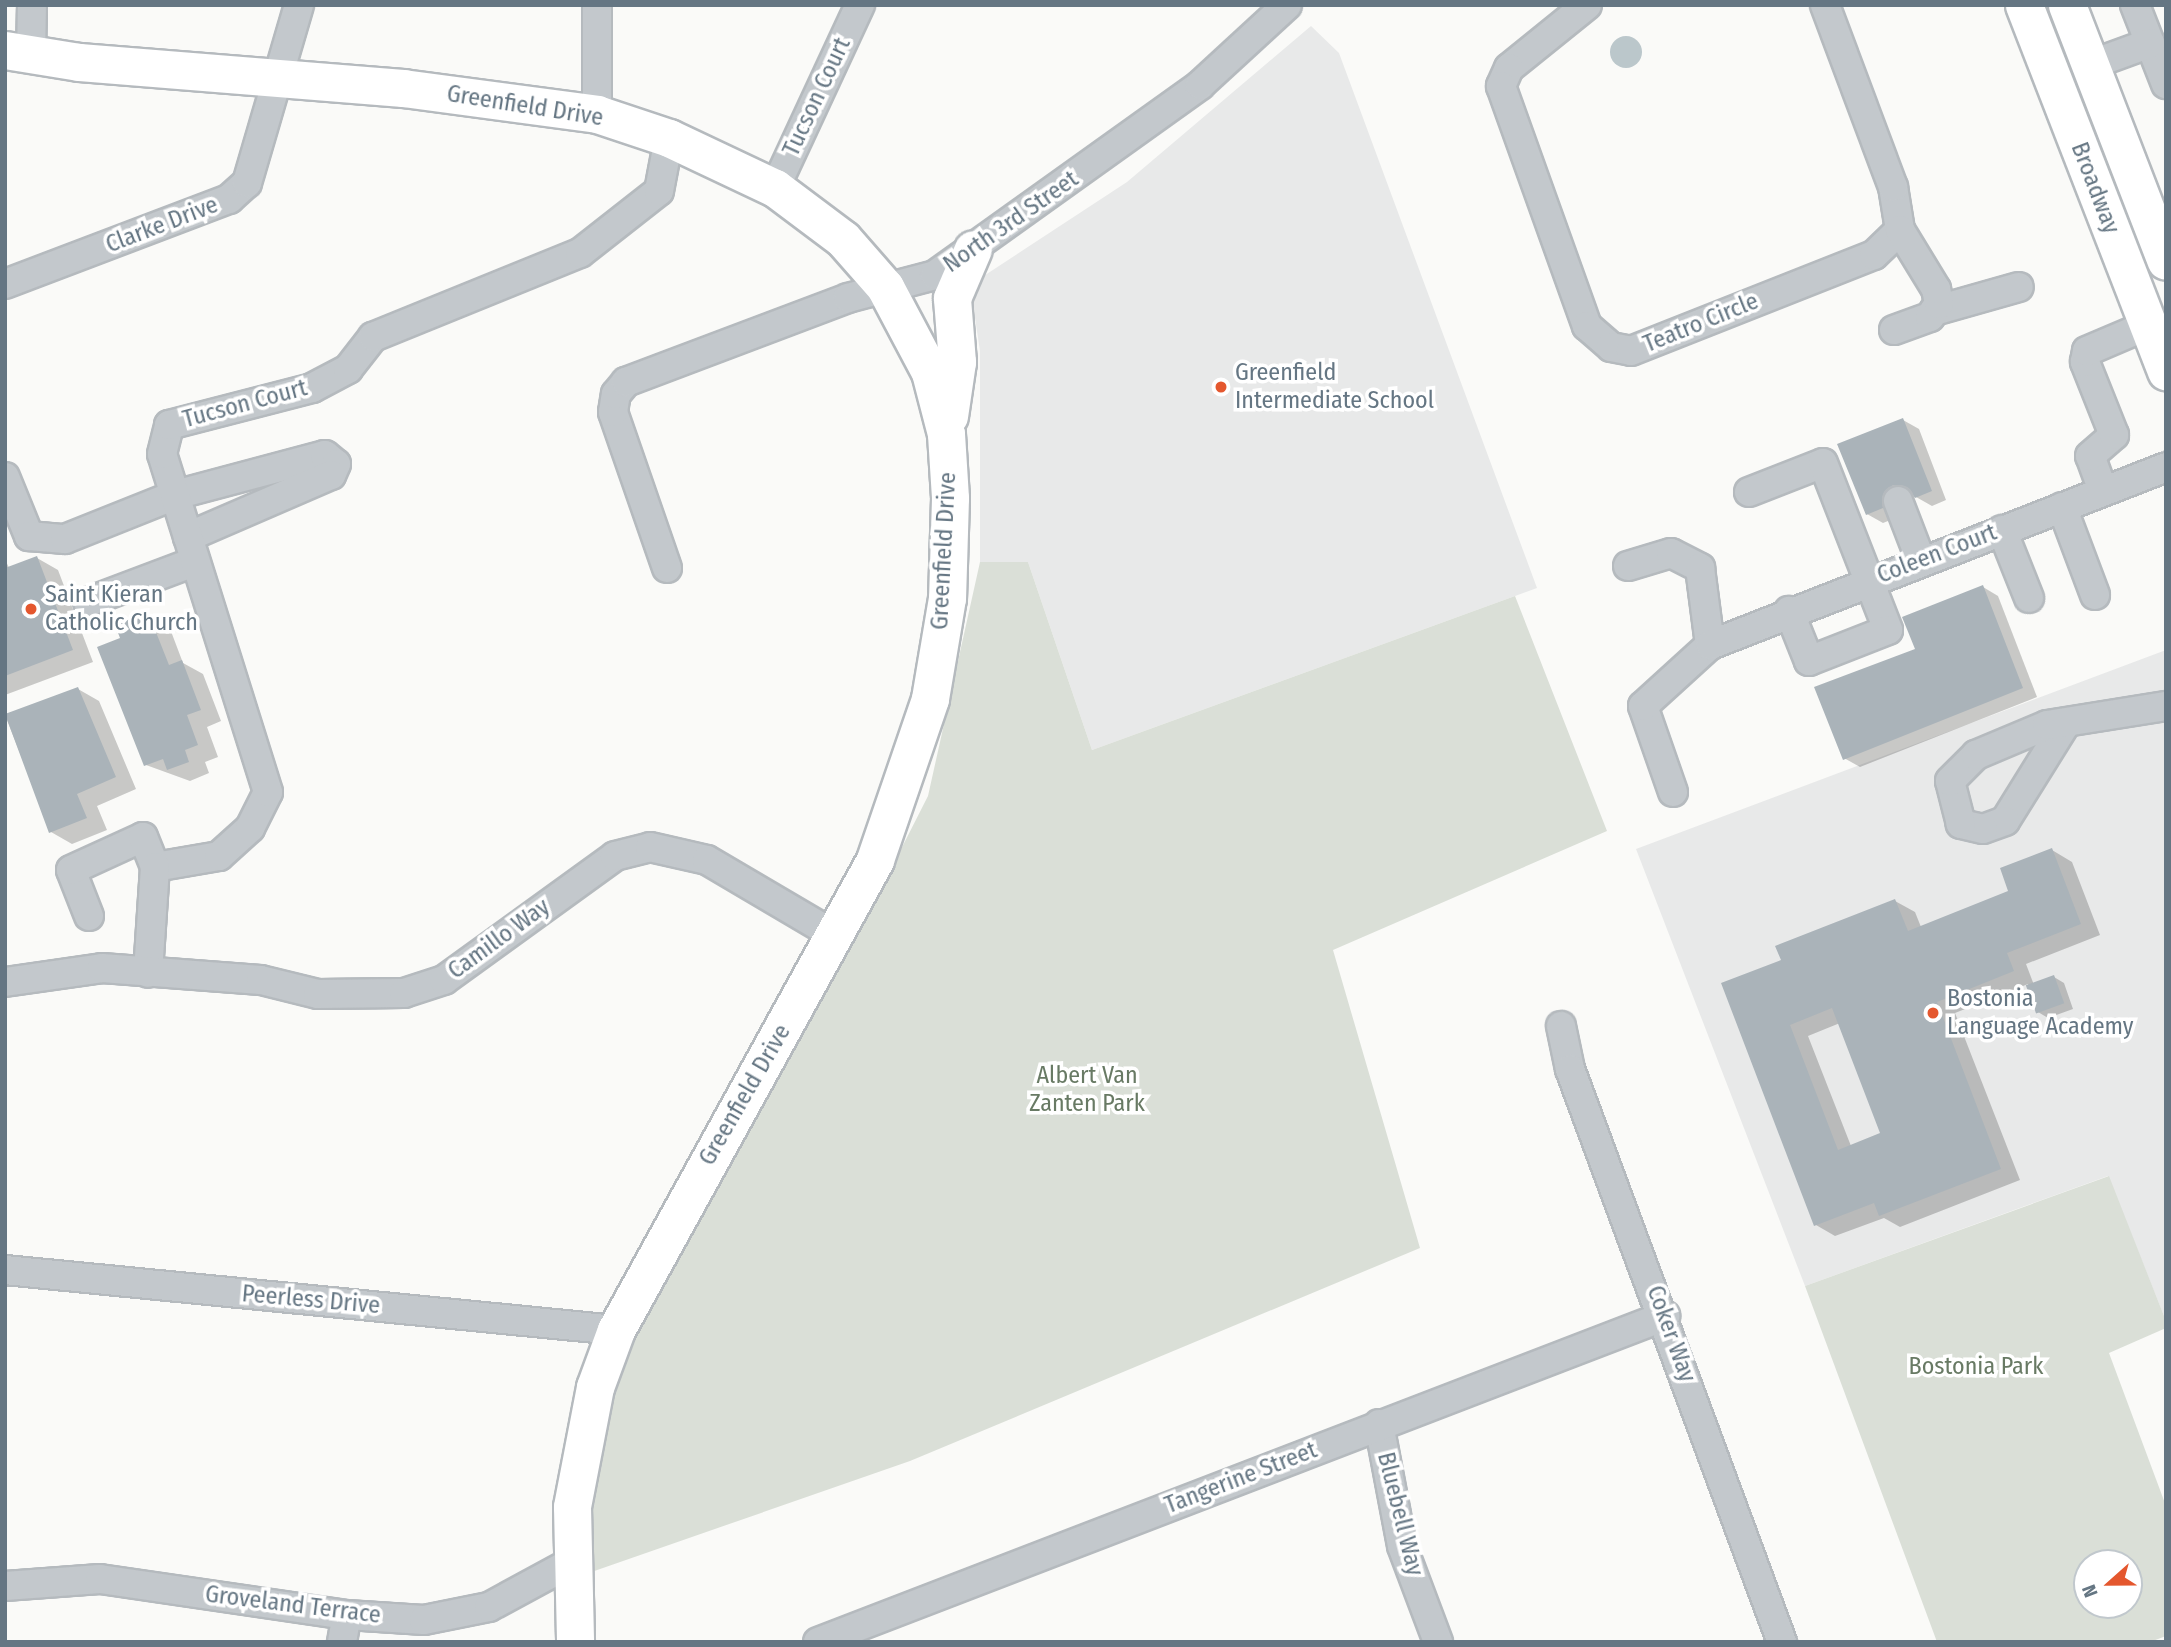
<!DOCTYPE html>
<style>
body{margin:0}
#map{position:relative;width:2171px;height:1647px;overflow:hidden;background:#fafaf8;font-family:"Fira Sans Condensed",sans-serif}
div>[style]{position:absolute}
.built>*{inset:0;background:#e8e9e9}
.green>*{inset:0;background:#dadfd7}
.water>*{inset:0;background:#bbc7cb}
.round{border-radius:50%}
.shadow>*{inset:0;background:#0003}
.building>*{inset:0;background:#aab3b9;transform-origin:0 0}
.roads{filter:drop-shadow(2px 0 #b5babe) drop-shadow(-2px 0 #b5babe) drop-shadow(0 2px #b5babe) drop-shadow(0 -2px #b5babe)}
.minor>*{height:28px;margin:-14px;padding:0 14px;transform-origin:14px;border-radius:14px;background:#c3c8cc}
.major>*{height:37px;margin:-18.5px;padding:0 18.5px;transform-origin:18.5px;border-radius:18.5px;background:#fff}
.dots>*{width:19px;height:19px;translate:-50% -50%;box-sizing:border-box;border:4px solid #fff;border-radius:50%}
span{translate:-50% -50%;white-space:nowrap;text-align:center;line-height:1.15;-webkit-text-stroke:7px #fff;paint-order:stroke}
.street-label{font-size:24px;color:#657683}
.poi-label{font-size:24px;color:#657683}
.left{translate:0 -50%;text-align:left}
.park-label{font-size:24px;color:#687a64}
.frame{position:absolute;inset:0;border:7px solid #657683;pointer-events:none}
.north{position:absolute;left:2073px;top:1549px;width:70px;height:70px;box-sizing:border-box;background:#fff;border:2px solid #c1c8cd;border-radius:50%;rotate:249deg;font-size:19px;font-weight:700;line-height:28px;text-align:center;color:#657683}
.north::after{content:'';display:block;margin:auto;width:24px;height:32px;background:#e4572e;clip-path:polygon(50% 0,100% 100%,50% 72%,0 100%)}
</style>
<div id="map">
<div class="built">
<div style="clip-path:polygon(1311px 26px,1339px 53px,1537px 588px,1092px 750px,1028px 562px,980px 562px,980px 351px,970px 285px,1127px 182px)"></div>
<div style="clip-path:polygon(2166px 650px,2166px 1321px,2108px 1176px,1805px 1286px,1636px 849px)"></div>
</div>
<div class="green">
<div style="clip-path:polygon(980px 562px,1028px 562px,1092px 750px,1515px 596px,1607px 831px,1333px 950px,1420px 1248px,910px 1461px,580px 1576px,582px 1518px,616px 1370px,695px 1214px,865px 920px,928px 796px)"></div>
<div style="clip-path:polygon(evenodd,2109px 1176px,2166px 1321px,2166px 1328px,2109px 1353px,2166px 1506px,2166px 1636px,2150px 1642px,1937px 1642px,1805px 1286px,2109px 1176px,2129px 1563px,2129px 1605px,2087px 1605px,2087px 1563px,2129px 1563px)"></div>
</div>
<div class="water">
<div class="round" style="left:1610px;top:36px;width:32px;height:32px"></div>
</div>
<div class="shadow">
<div style="clip-path:polygon(1903px 420px,1919px 429px,1946px 500px,1932px 506px,1909px 493px,1898px 517px,1883px 523px,1867px 514px)"></div>
<div style="clip-path:polygon(37px 558px,58px 570px,93px 662px,5px 695px,5px 559px,9px 568px)"></div>
<div style="clip-path:polygon(1983px 587px,1998px 596px,2037px 697px,1860px 767px,1844px 758px,1917px 650px)"></div>
<div style="clip-path:polygon(148px 614px,169px 626px,183px 663px,203px 674px,221px 721px,207px 727px,218px 757px,205px 762px,209px 773px,190px 781px,146px 765px,123px 639px)"></div>
<div style="clip-path:polygon(78px 689px,99px 701px,136px 789px,97px 806px,107px 830px,72px 844px,51px 832px,5px 715px)"></div>
<div style="clip-path:polygon(evenodd,2052px 850px,2072px 862px,2100px 935px,2026px 964px,2034px 985px,2054px 977px,2064px 983px,2073px 1009px,2048px 1018px,2038px 1012px,2028px 984px,1955px 1013px,2020px 1180px,1900px 1227px,1884px 1218px,1835px 1236px,1816px 1225px,1723px 984px,1783px 961px,1895px 901px,1915px 912px,1921px 927px,2011px 892px,2052px 850px,1840px 1023px,1882px 1134px,1851px 1146px,1808px 1036px,1840px 1023px)"></div>
</div>
<div class="building">
<div style="clip-path:polygon(1903px 418px,1932px 491px,1915px 498px,1908px 488px,1893px 485px,1882px 498px,1883px 508px,1866px 515px,1837px 444px)"></div>
<div style="clip-path:polygon(37px 556px,73px 650px,5px 676px,5px 568px)"></div>
<div style="clip-path:polygon(1983px 585px,2023px 688px,1843px 760px,1814px 687px,1915px 649px,1902px 617px)"></div>
<div style="clip-path:polygon(148px 612px,169px 665px,182px 660px,201px 710px,187px 715px,198px 745px,185px 750px,189px 762px,167px 770px,163px 759px,144px 766px,97px 647px,120px 638px,115px 625px)"></div>
<div style="clip-path:polygon(78px 687px,116px 777px,77px 794px,87px 818px,49px 833px,5px 714px)"></div>
<div style="clip-path:polygon(evenodd,2052px 848px,2081px 924px,2007px 953px,2014px 971px,1937px 1002px,2001px 1169px,1879px 1216px,1874px 1203px,1814px 1226px,1721px 983px,1781px 960px,1775px 946px,1895px 899px,1908px 931px,2008px 891px,2000px 868px,2052px 848px,1832px 1008px,1880px 1133px,1838px 1150px,1790px 1025px,1832px 1008px)"></div>
<div style="left:2054px;top:975px;width:30px;height:30px;rotate:70deg"></div>
</div>
<div class="roads">
<div class="minor">
<div style="left:597px;top:5px;width:109px;rotate:90deg"></div>
<div style="left:1587px;top:5px;width:100px;rotate:141.1deg"></div>
<div style="left:1509px;top:68px;width:20px;rotate:114deg"></div>
<div style="left:1501px;top:86px;width:255px;rotate:70.3deg"></div>
<div style="left:1587px;top:326px;width:32px;rotate:41deg"></div>
<div style="left:1611px;top:347px;width:20px;rotate:11deg"></div>
<div style="left:1631px;top:351px;width:261px;rotate:-21.6deg"></div>
<div style="left:1874px;top:255px;width:36px;rotate:-44deg"></div>
<div style="left:1900px;top:230px;width:44px;rotate:-99.2deg"></div>
<div style="left:1893px;top:187px;width:194px;rotate:-110.5deg"></div>
<div style="left:2135px;top:5px;width:85px;rotate:68.6deg"></div>
<div style="left:31px;top:56px;width:51px;rotate:-88.9deg"></div>
<div style="left:2090px;top:65px;width:64px;rotate:-20.1deg"></div>
<div style="left:775px;top:188px;width:202px;rotate:-65.1deg"></div>
<div style="left:5px;top:284px;width:240px;rotate:-20.8deg"></div>
<div style="left:229px;top:199px;width:24px;rotate:-42deg"></div>
<div style="left:247px;top:183px;width:185px;rotate:-73.7deg"></div>
<div style="left:1934px;top:311px;width:88px;rotate:-15.8deg"></div>
<div style="left:1894px;top:330px;width:38px;rotate:-20deg"></div>
<div style="left:1930px;top:317px;width:16px;rotate:-55deg"></div>
<div style="left:1939px;top:304px;width:15px;rotate:-101deg"></div>
<div style="left:1936px;top:289px;width:69px;rotate:-121.4deg"></div>
<div style="left:5px;top:477px;width:64px;rotate:67.9deg"></div>
<div style="left:29px;top:536px;width:36px;rotate:5deg"></div>
<div style="left:65px;top:539px;width:118px;rotate:-21.8deg"></div>
<div style="left:175px;top:495px;width:155px;rotate:-14.9deg"></div>
<div style="left:325px;top:455px;width:14px;rotate:39deg"></div>
<div style="left:336px;top:464px;width:12px;rotate:114deg"></div>
<div style="left:331px;top:475px;width:156px;rotate:156.6deg"></div>
<div style="left:2103px;top:491px;width:37px;rotate:-110deg"></div>
<div style="left:2090px;top:456px;width:32px;rotate:-41deg"></div>
<div style="left:2114px;top:435px;width:79px;rotate:-111.7deg"></div>
<div style="left:2085px;top:362px;width:11px;rotate:-80deg"></div>
<div style="left:2087px;top:351px;width:66px;rotate:-23.1deg"></div>
<div style="left:1749px;top:492px;width:79px;rotate:-21.4deg"></div>
<div style="left:1823px;top:463px;width:179px;rotate:68.7deg"></div>
<div style="left:1888px;top:630px;width:85px;rotate:158.6deg"></div>
<div style="left:1809px;top:661px;width:54px;rotate:-111.8deg"></div>
<div style="left:1898px;top:501px;width:64px;rotate:69deg"></div>
<div style="left:2062px;top:507px;width:94px;rotate:69.4deg"></div>
<div style="left:2002px;top:530px;width:73px;rotate:68.3deg"></div>
<div style="left:1628px;top:566px;width:45px;rotate:-16.8deg"></div>
<div style="left:1671px;top:553px;width:33px;rotate:27deg"></div>
<div style="left:1700px;top:568px;width:78px;rotate:82.6deg"></div>
<div style="left:667px;top:568px;width:165px;rotate:-109.1deg"></div>
<div style="left:613px;top:412px;width:18px;rotate:-81deg"></div>
<div style="left:616px;top:394px;width:16px;rotate:-50deg"></div>
<div style="left:626px;top:382px;width:237px;rotate:-20.7deg"></div>
<div style="left:848px;top:298px;width:90px;rotate:-14.8deg"></div>
<div style="left:935px;top:275px;width:326px;rotate:-35.6deg"></div>
<div style="left:1200px;top:85px;width:118px;rotate:-42.6deg"></div>
<div style="left:88px;top:602px;width:113px;rotate:-20.7deg"></div>
<div style="left:2066px;top:723px;width:115px;rotate:121.9deg"></div>
<div style="left:2005px;top:821px;width:23px;rotate:160deg"></div>
<div style="left:1983px;top:829px;width:23px;rotate:-167deg"></div>
<div style="left:1961px;top:824px;width:44px;rotate:-104.3deg"></div>
<div style="left:1950px;top:781px;width:37px;rotate:-45deg"></div>
<div style="left:1976px;top:755px;width:77px;rotate:-22.9deg"></div>
<div style="left:2047px;top:725px;width:121px;rotate:-9.1deg"></div>
<div style="left:1673px;top:792px;width:91px;rotate:-109.2deg"></div>
<div style="left:1643px;top:706px;width:91px;rotate:-42.3deg"></div>
<div style="left:1710px;top:645px;width:490px;rotate:-21.3deg"></div>
<div style="left:155px;top:867px;width:65px;rotate:-9.8deg"></div>
<div style="left:219px;top:856px;width:42px;rotate:-42.1deg"></div>
<div style="left:250px;top:828px;width:40px;rotate:-63.4deg"></div>
<div style="left:268px;top:792px;width:354px;rotate:-107.4deg"></div>
<div style="left:162px;top:454px;width:30px;rotate:-76deg"></div>
<div style="left:169px;top:425px;width:148px;rotate:-14.5deg"></div>
<div style="left:312px;top:388px;width:41px;rotate:-27.8deg"></div>
<div style="left:348px;top:369px;width:41px;rotate:-52deg"></div>
<div style="left:373px;top:337px;width:223px;rotate:-22.1deg"></div>
<div style="left:580px;top:253px;width:100px;rotate:-38.1deg"></div>
<div style="left:659px;top:191px;width:54px;rotate:-79.3deg"></div>
<div style="left:89px;top:916px;width:49px;rotate:-111.4deg"></div>
<div style="left:71px;top:870px;width:79px;rotate:-24.6deg"></div>
<div style="left:143px;top:837px;width:32px;rotate:68deg"></div>
<div style="left:155px;top:867px;width:106px;rotate:93.8deg"></div>
<div style="left:5px;top:982px;width:98px;rotate:-8.2deg"></div>
<div style="left:102px;top:968px;width:159px;rotate:4.3deg"></div>
<div style="left:261px;top:980px;width:59px;rotate:13.8deg"></div>
<div style="left:318px;top:994px;width:86px;rotate:-0.7deg"></div>
<div style="left:404px;top:993px;width:42px;rotate:-18deg"></div>
<div style="left:444px;top:980px;width:211px;rotate:-35.9deg"></div>
<div style="left:615px;top:856px;width:36px;rotate:-14deg"></div>
<div style="left:650px;top:847px;width:58px;rotate:12.8deg"></div>
<div style="left:707px;top:860px;width:150px;rotate:30.5deg"></div>
<div style="left:1561px;top:1026px;width:44px;rotate:78.2deg"></div>
<div style="left:1570px;top:1069px;width:611px;rotate:69.7deg"></div>
<div style="left:5px;top:1270px;width:614px;rotate:5.61deg"></div>
<div style="left:1379px;top:1424px;width:124px;rotate:79.3deg"></div>
<div style="left:1402px;top:1546px;width:103px;rotate:69.4deg"></div>
<div style="left:5px;top:1586px;width:95px;rotate:-4.2deg"></div>
<div style="left:100px;top:1579px;width:250px;rotate:8.3deg"></div>
<div style="left:347px;top:1615px;width:77px;rotate:3.7deg"></div>
<div style="left:424px;top:1620px;width:66px;rotate:-11.3deg"></div>
<div style="left:489px;top:1607px;width:92px;rotate:-28.5deg"></div>
<div style="left:342px;top:1642px;width:27px;rotate:-80deg"></div>
<div style="left:818px;top:1642px;width:908px;rotate:-21.05deg"></div>
</div>
<div class="major">
<div style="left:2024px;top:5px;width:393px;rotate:68.8deg"></div>
<div style="left:2067px;top:5px;width:274px;rotate:68.9deg"></div>
<div style="left:5px;top:50px;width:75px;rotate:9.2deg"></div>
<div style="left:79px;top:62px;width:325px;rotate:4.6deg"></div>
<div style="left:403px;top:88px;width:196px;rotate:7.6deg"></div>
<div style="left:597px;top:114px;width:76px;rotate:18.4deg"></div>
<div style="left:669px;top:138px;width:117px;rotate:25.3deg"></div>
<div style="left:775px;top:188px;width:85px;rotate:36.9deg"></div>
<div style="left:843px;top:239px;width:64px;rotate:48.8deg"></div>
<div style="left:885px;top:287px;width:96px;rotate:62.1deg"></div>
<div style="left:930px;top:372px;width:64px;rotate:75.5deg"></div>
<div style="left:946px;top:434px;width:64px;rotate:86.4deg"></div>
<div style="left:950px;top:498px;width:100px;rotate:91.7deg"></div>
<div style="left:947px;top:598px;width:102px;rotate:99.6deg"></div>
<div style="left:930px;top:699px;width:170px;rotate:108.9deg"></div>
<div style="left:875px;top:860px;width:537px;rotate:118.86deg"></div>
<div style="left:616px;top:1330px;width:61px;rotate:110.2deg"></div>
<div style="left:595px;top:1387px;width:122px;rotate:100.9deg"></div>
<div style="left:572px;top:1507px;width:135px;rotate:88.7deg"></div>
<div style="left:949px;top:416px;width:55px;rotate:-81.6deg"></div>
<div style="left:957px;top:362px;width:64px;rotate:-94.5deg"></div>
<div style="left:952px;top:298px;width:53px;rotate:-66.8deg"></div>
</div>
</div>
<div class="dots">
<div style="left:1221px;top:387px;background:#e4572e"></div>
<div style="left:31px;top:609px;background:#e4572e"></div>
<div style="left:1933px;top:1013px;background:#e4572e"></div>
</div>
<div class="street-label">
<span style="left:817px;top:97px;rotate:-65deg">Tucson Court</span>
<span style="left:525px;top:106px;rotate:9deg">Greenfield Drive</span>
<span style="left:2095px;top:188px;rotate:69deg">Broadway</span>
<span style="left:1011px;top:222px;rotate:-35deg">North 3rd Street</span>
<span style="left:162px;top:225px;rotate:-21deg">Clarke Drive</span>
<span style="left:1701px;top:323px;rotate:-22deg">Teatro Circle</span>
<span style="left:245px;top:404px;rotate:-15deg">Tucson Court</span>
<span style="left:944px;top:551px;rotate:-87deg">Greenfield Drive</span>
<span style="left:1937px;top:554px;rotate:-21deg">Coleen Court</span>
<span style="left:499px;top:939px;rotate:-36deg">Camillo Way</span>
<span style="left:745px;top:1095px;rotate:-60deg">Greenfield Drive</span>
<span style="left:311px;top:1300px;rotate:5deg">Peerless Drive</span>
<span style="left:1671px;top:1334px;rotate:70deg">Coker Way</span>
<span style="left:1241px;top:1478px;rotate:-21deg">Tangerine Street</span>
<span style="left:1400px;top:1514px;rotate:76deg">Bluebell Way</span>
<span style="left:293px;top:1605px;rotate:7deg">Groveland Terrace</span>
</div>
<div class="poi-label">
<span class="left" style="left:1235px;top:387px">Greenfield<br>Intermediate School</span>
<span class="left" style="left:45px;top:609px">Saint Kieran<br>Catholic Church</span>
<span class="left" style="left:1947px;top:1013px">Bostonia<br>Language Academy</span>
</div>
<div class="park-label">
<span style="left:1087px;top:1090px">Albert Van<br>Zanten Park</span>
<span style="left:1976px;top:1367px">Bostonia Park</span>
</div>
<div class="frame"></div>
<div class="north">N</div>
</div>
